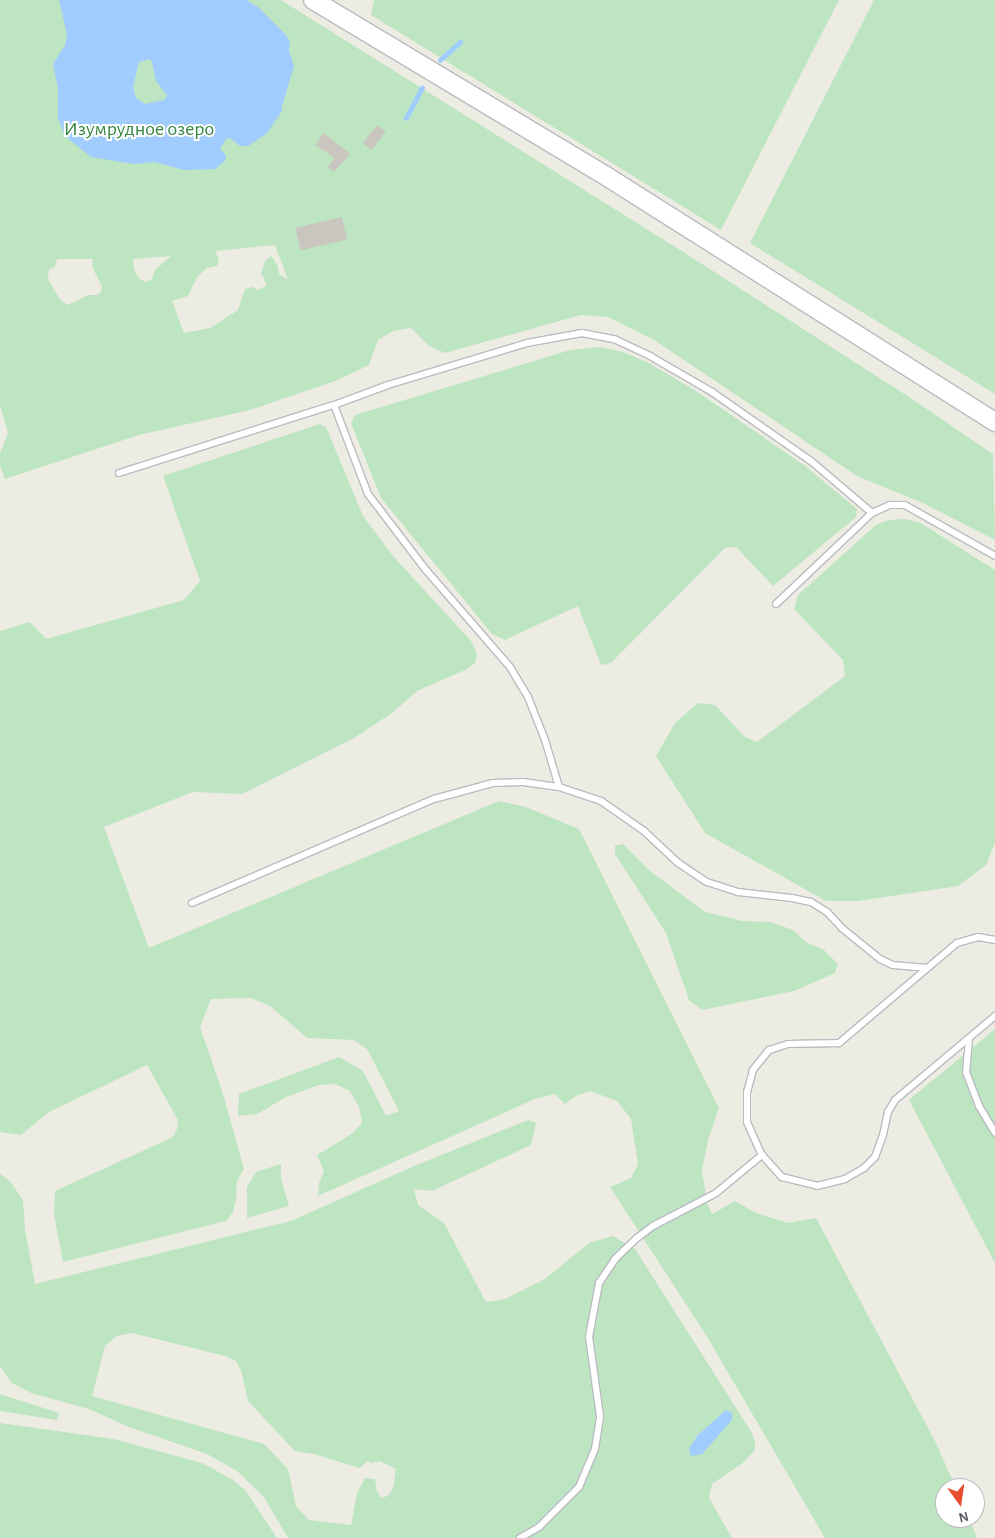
<!DOCTYPE html>
<meta charset="utf-8">
<style>
body{margin:0}
#map{position:relative;width:995px;height:1538px;overflow:hidden;background:#edece2;font-family:"Alegreya Sans",sans-serif}
div>[style]{position:absolute}
.green>*{inset:0;background:#bee5c2}
.water>*{inset:0;background:#a1cdfe}
.stream>*{height:4.5px;margin:-2.25px;padding:0 2.25px;transform-origin:2.25px;border-radius:2.25px;background:#a1cdfe}
.building>*{inset:0;background:#c8c6bf;transform-origin:0 0}
.roads{filter:drop-shadow(1px 0 #babbc1) drop-shadow(-1px 0 #babbc1) drop-shadow(0 1px #babbc1) drop-shadow(0 -1px #babbc1)}
.lane>*{height:6px;margin:-3px;padding:0 3px;transform-origin:3px;border-radius:3px;background:#fff}
.secondary>*{height:18px;margin:-9px;padding:0 9px;transform-origin:9px;border-radius:9px;background:#fff}
span{translate:-50% -50%;white-space:nowrap;text-align:center;line-height:1.15;-webkit-text-stroke:4px #fff;paint-order:stroke}
.park-label{font-size:20px;color:#368641}
.north{position:absolute;left:935px;top:1478px;width:50px;height:50px;box-sizing:border-box;background:#fff;border:1px solid #bdbec1;border-radius:50%;rotate:166deg;font-size:14px;font-weight:700;line-height:20px;text-align:center;color:#5a5d63}
.north::after{content:'';display:block;margin:auto;width:18px;height:22px;background:#e74e2f;clip-path:polygon(50% 0,100% 100%,50% 72%,0 100%)}
</style>
<div id="map">
<div class="green">
<div style="clip-path:polygon(evenodd,0 0,281px 0,688px 255px,909px 397px,993px 454px,995px 540px,925px 504px,857px 476px,654px 340px,608px 317px,581px 315px,445px 353px,429px 346px,411px 328px,393px 331px,378px 340px,369px 365px,338px 380px,250px 410px,139px 435px,5px 479px,0 465px,0 453px,8px 433px,0 405px,0 0,275px 245px,288px 280px,279px 274px,277px 264px,271px 256px,265px 261px,261px 273px,267px 285px,258px 290px,252px 287px,245px 289px,238px 310px,210px 328px,184px 333px,172px 301px,188px 296px,197px 277px,207px 268px,217px 266px,219px 259px,215px 251px,275px 245px,0 0,171px 256px,155px 270px,152px 279px,146px 282px,139px 278px,134px 269px,133px 259px,171px 256px,0 0,57px 259px,93px 259px,92px 267px,102px 286px,101px 292px,97px 295px,88px 295px,68px 305px,61px 301px,48px 279px,49px 270px,55px 267px,57px 259px)"></div>
<div style="clip-path:polygon(374px 0,839px 0,721px 230px,371px 15px)"></div>
<div style="clip-path:polygon(874px 0,995px 0,995px 394px,750px 243px)"></div>
<div style="clip-path:polygon(600px 347px,623px 352px,647px 362px,696px 391px,804px 465px,857px 509px,856px 517px,773px 586px,736px 547px,725px 548px,611px 663px,601px 665px,578px 606px,505px 640px,492px 634px,381px 498px,351px 423px,355px 415px,570px 350px)"></div>
<div style="clip-path:polygon(320px 424px,326px 427px,363px 516px,393px 556px,471px 641px,477px 654px,475px 663px,467px 669px,417px 691px,392px 713px,354px 738px,242px 794px,193px 792px,104px 827px,149px 948px,499px 801px,526px 807px,579px 829px,719px 1108px,708px 1140px,702px 1171px,707px 1203px,712px 1214px,735px 1201px,756px 1213px,788px 1223px,816px 1218px,935px 1441px,956px 1488px,945px 1488px,945px 1518px,969px 1518px,977px 1538px,825px 1538px,706px 1335px,610px 1187px,631px 1178px,638px 1164px,631px 1119px,617px 1101px,590px 1091px,576px 1096px,565px 1104px,555px 1094px,535px 1099px,318px 1196px,319px 1183px,324px 1171px,317px 1155px,353px 1133px,362px 1123px,359px 1107px,350px 1091px,335px 1084px,319px 1085px,286px 1097px,257px 1114px,238px 1116px,239px 1094px,339px 1057px,363px 1071px,386px 1116px,399px 1111px,367px 1049px,354px 1040px,307px 1038px,270px 1006px,251px 998px,211px 999px,200px 1027px,223px 1094px,244px 1169px,237px 1181px,236px 1200px,233px 1212px,226px 1221px,63px 1262px,54px 1215px,55px 1191px,173px 1137px,177px 1129px,178px 1120px,147px 1065px,49px 1112px,21px 1135px,0 1132px,0 631px,30px 622px,46px 639px,184px 600px,200px 581px,163px 476px)"></div>
<div style="clip-path:polygon(904px 519px,919px 522px,995px 570px,995px 843px,986px 865px,958px 886px,858px 901px,826px 901px,705px 833px,656px 756px,675px 723px,698px 703px,715px 705px,745px 737px,757px 742px,845px 676px,843px 660px,794px 609px,798px 595px,876px 525px,888px 520px)"></div>
<div style="clip-path:polygon(623px 844px,650px 871px,705px 912px,742px 921px,770px 922px,793px 930px,806px 942px,824px 950px,838px 964px,835px 973px,794px 991px,702px 1010px,689px 1000px,666px 933px,615px 854px,615px 846px)"></div>
<div style="clip-path:polygon(995px 1029px,995px 1263px,909px 1100px)"></div>
<div style="clip-path:polygon(evenodd,528px 1120px,536px 1123px,531px 1145px,432px 1191px,414px 1189px,418px 1205px,444px 1223px,486px 1302px,505px 1299px,545px 1279px,589px 1243px,613px 1236px,635px 1249px,752px 1433px,755px 1442px,755px 1450px,743px 1463px,712px 1484px,709px 1498px,732px 1538px,288px 1538px,264px 1497px,237px 1471px,207px 1454px,129px 1427px,89px 1409px,31px 1393px,12px 1383px,0 1366px,0 1174px,10px 1181px,23px 1200px,25px 1229px,35px 1284px,291px 1221px,414px 1166px,528px 1120px,132px 1333px,225px 1356px,236px 1361px,241px 1370px,248px 1401px,295px 1451px,314px 1454px,359px 1468px,368px 1461px,372px 1463px,380px 1461px,396px 1469px,393px 1488px,389px 1495px,382px 1498px,377px 1492px,375px 1479px,365px 1478px,357px 1493px,351px 1525px,309px 1520px,296px 1506px,288px 1469px,264px 1444px,92px 1396px,105px 1346px,117px 1336px,132px 1333px)"></div>
<div style="clip-path:polygon(281px 1164px,281px 1179px,289px 1206px,247px 1218px,247px 1187px,256px 1172px)"></div>
<div style="clip-path:polygon(0 1394px,59px 1413px,57px 1420px,0 1411px)"></div>
<div style="clip-path:polygon(0 1423px,114px 1439px,202px 1463px,233px 1480px,245px 1490px,277px 1538px,0 1538px)"></div>
</div>
<div class="water">
<div style="clip-path:polygon(evenodd,59px 0,246px 0,258px 7px,286px 35px,290px 42px,289px 51px,294px 66px,282px 106px,282px 111px,267px 133px,248px 146px,240px 146px,230px 138px,226px 139px,220px 149px,226px 156px,225px 161px,215px 169px,184px 170px,154px 162px,134px 164px,91px 157px,65px 136px,58px 118px,58px 89px,53px 64px,65px 45px,67px 35px,59px 0,149px 59px,152px 62px,156px 81px,167px 95px,164px 100px,145px 104px,136px 98px,133px 87px,139px 62px,149px 59px)"></div>
<div style="clip-path:polygon(726px 1410px,732px 1413px,732px 1420px,702px 1454px,691px 1456px,689px 1448px,698px 1435px)"></div>
</div>
<div class="stream">
<div style="left:440px;top:60px;width:27px;rotate:-42deg"></div>
<div style="left:406px;top:118px;width:34px;rotate:-62deg"></div>
</div>
<div class="building">
<div style="left:377px;top:125px;width:11px;height:23px;rotate:38deg"></div>
<div style="clip-path:polygon(324px 133px,350px 154px,334px 172px,328px 167px,335px 158px,315px 145px)"></div>
<div style="left:342px;top:217px;width:23px;height:48px;rotate:77deg"></div>
</div>
<div class="roads">
<div class="lane">
<div style="left:334px;top:405px;width:95px;rotate:69.1deg"></div>
<div style="left:368px;top:494px;width:96px;rotate:52.7deg"></div>
<div style="left:426px;top:570px;width:128px;rotate:49.1deg"></div>
<div style="left:510px;top:667px;width:35px;rotate:59deg"></div>
<div style="left:528px;top:697px;width:46px;rotate:68.4deg"></div>
<div style="left:545px;top:740px;width:49px;rotate:73.4deg"></div>
<div style="left:119px;top:473px;width:225px;rotate:-17.6deg"></div>
<div style="left:334px;top:405px;width:58px;rotate:-20.3deg"></div>
<div style="left:388px;top:385px;width:145px;rotate:-16.8deg"></div>
<div style="left:527px;top:343px;width:56px;rotate:-10.3deg"></div>
<div style="left:582px;top:333px;width:33px;rotate:11deg"></div>
<div style="left:614px;top:339px;width:40px;rotate:25deg"></div>
<div style="left:650px;top:356px;width:72px;rotate:30.1deg"></div>
<div style="left:712px;top:392px;width:121px;rotate:34.9deg"></div>
<div style="left:811px;top:461px;width:80px;rotate:40.4deg"></div>
<div style="left:776px;top:604px;width:132px;rotate:-43.5deg"></div>
<div style="left:872px;top:513px;width:20px;rotate:-24deg"></div>
<div style="left:890px;top:505px;width:15px"></div>
<div style="left:905px;top:505px;width:103px;rotate:29.5deg"></div>
<div style="left:192px;top:903px;width:263px;rotate:-23.3deg"></div>
<div style="left:434px;top:799px;width:61px;rotate:-15.2deg"></div>
<div style="left:493px;top:783px;width:30px;rotate:-2deg"></div>
<div style="left:523px;top:782px;width:36px;rotate:8deg"></div>
<div style="left:559px;top:787px;width:44px;rotate:18.4deg"></div>
<div style="left:601px;top:801px;width:52px;rotate:34.9deg"></div>
<div style="left:644px;top:831px;width:45px;rotate:43.2deg"></div>
<div style="left:677px;top:862px;width:36px;rotate:34deg"></div>
<div style="left:707px;top:882px;width:33px;rotate:18deg"></div>
<div style="left:738px;top:892px;width:54px;rotate:6.3deg"></div>
<div style="left:792px;top:898px;width:19px;rotate:12deg"></div>
<div style="left:811px;top:902px;width:19px;rotate:32deg"></div>
<div style="left:827px;top:912px;width:23px;rotate:47deg"></div>
<div style="left:843px;top:929px;width:48px;rotate:39deg"></div>
<div style="left:880px;top:959px;width:14px;rotate:25deg"></div>
<div style="left:893px;top:965px;width:32px;rotate:5deg"></div>
<div style="left:995px;top:940px;width:17px;rotate:-170deg"></div>
<div style="left:978px;top:937px;width:22px;rotate:164deg"></div>
<div style="left:957px;top:943px;width:155px;rotate:139.7deg"></div>
<div style="left:839px;top:1043px;width:51px;rotate:178.9deg"></div>
<div style="left:788px;top:1044px;width:20px;rotate:162deg"></div>
<div style="left:769px;top:1050px;width:26px;rotate:129deg"></div>
<div style="left:753px;top:1070px;width:23px;rotate:105deg"></div>
<div style="left:747px;top:1092px;width:30px;rotate:90deg"></div>
<div style="left:747px;top:1122px;width:36px;rotate:66deg"></div>
<div style="left:762px;top:1155px;width:30px;rotate:48deg"></div>
<div style="left:782px;top:1177px;width:36px;rotate:14deg"></div>
<div style="left:817px;top:1186px;width:29px;rotate:-14deg"></div>
<div style="left:845px;top:1179px;width:22px;rotate:-30deg"></div>
<div style="left:864px;top:1168px;width:16px;rotate:-45deg"></div>
<div style="left:875px;top:1157px;width:23px;rotate:-70deg"></div>
<div style="left:883px;top:1135px;width:24px;rotate:-78deg"></div>
<div style="left:888px;top:1112px;width:14px;rotate:-60deg"></div>
<div style="left:895px;top:1100px;width:131px;rotate:-40deg"></div>
<div style="left:969px;top:1039px;width:33px;rotate:95deg"></div>
<div style="left:966px;top:1072px;width:36px;rotate:69deg"></div>
<div style="left:979px;top:1106px;width:31px;rotate:59deg"></div>
<div style="left:520px;top:1538px;width:22px;rotate:-30deg"></div>
<div style="left:539px;top:1527px;width:57px;rotate:-45deg"></div>
<div style="left:579px;top:1487px;width:41px;rotate:-67.2deg"></div>
<div style="left:595px;top:1449px;width:33px;rotate:-81deg"></div>
<div style="left:600px;top:1416px;width:80px;rotate:-97.9deg"></div>
<div style="left:589px;top:1337px;width:55px;rotate:-79.5deg"></div>
<div style="left:599px;top:1283px;width:29px;rotate:-56deg"></div>
<div style="left:615px;top:1259px;width:30px;rotate:-44deg"></div>
<div style="left:637px;top:1238px;width:20px;rotate:-37deg"></div>
<div style="left:653px;top:1226px;width:71px;rotate:-27.6deg"></div>
<div style="left:716px;top:1193px;width:60px;rotate:-39.6deg"></div>
</div>
<div class="secondary">
<div style="left:313px;top:0;width:345px;rotate:31deg"></div>
<div style="left:609px;top:178px;width:457px;rotate:32.3deg"></div>
</div>
</div>
<div class="park-label">
<span style="left:139px;top:129px">Изумрудное озеро</span>
</div>
<div class="north">N</div>
</div>
